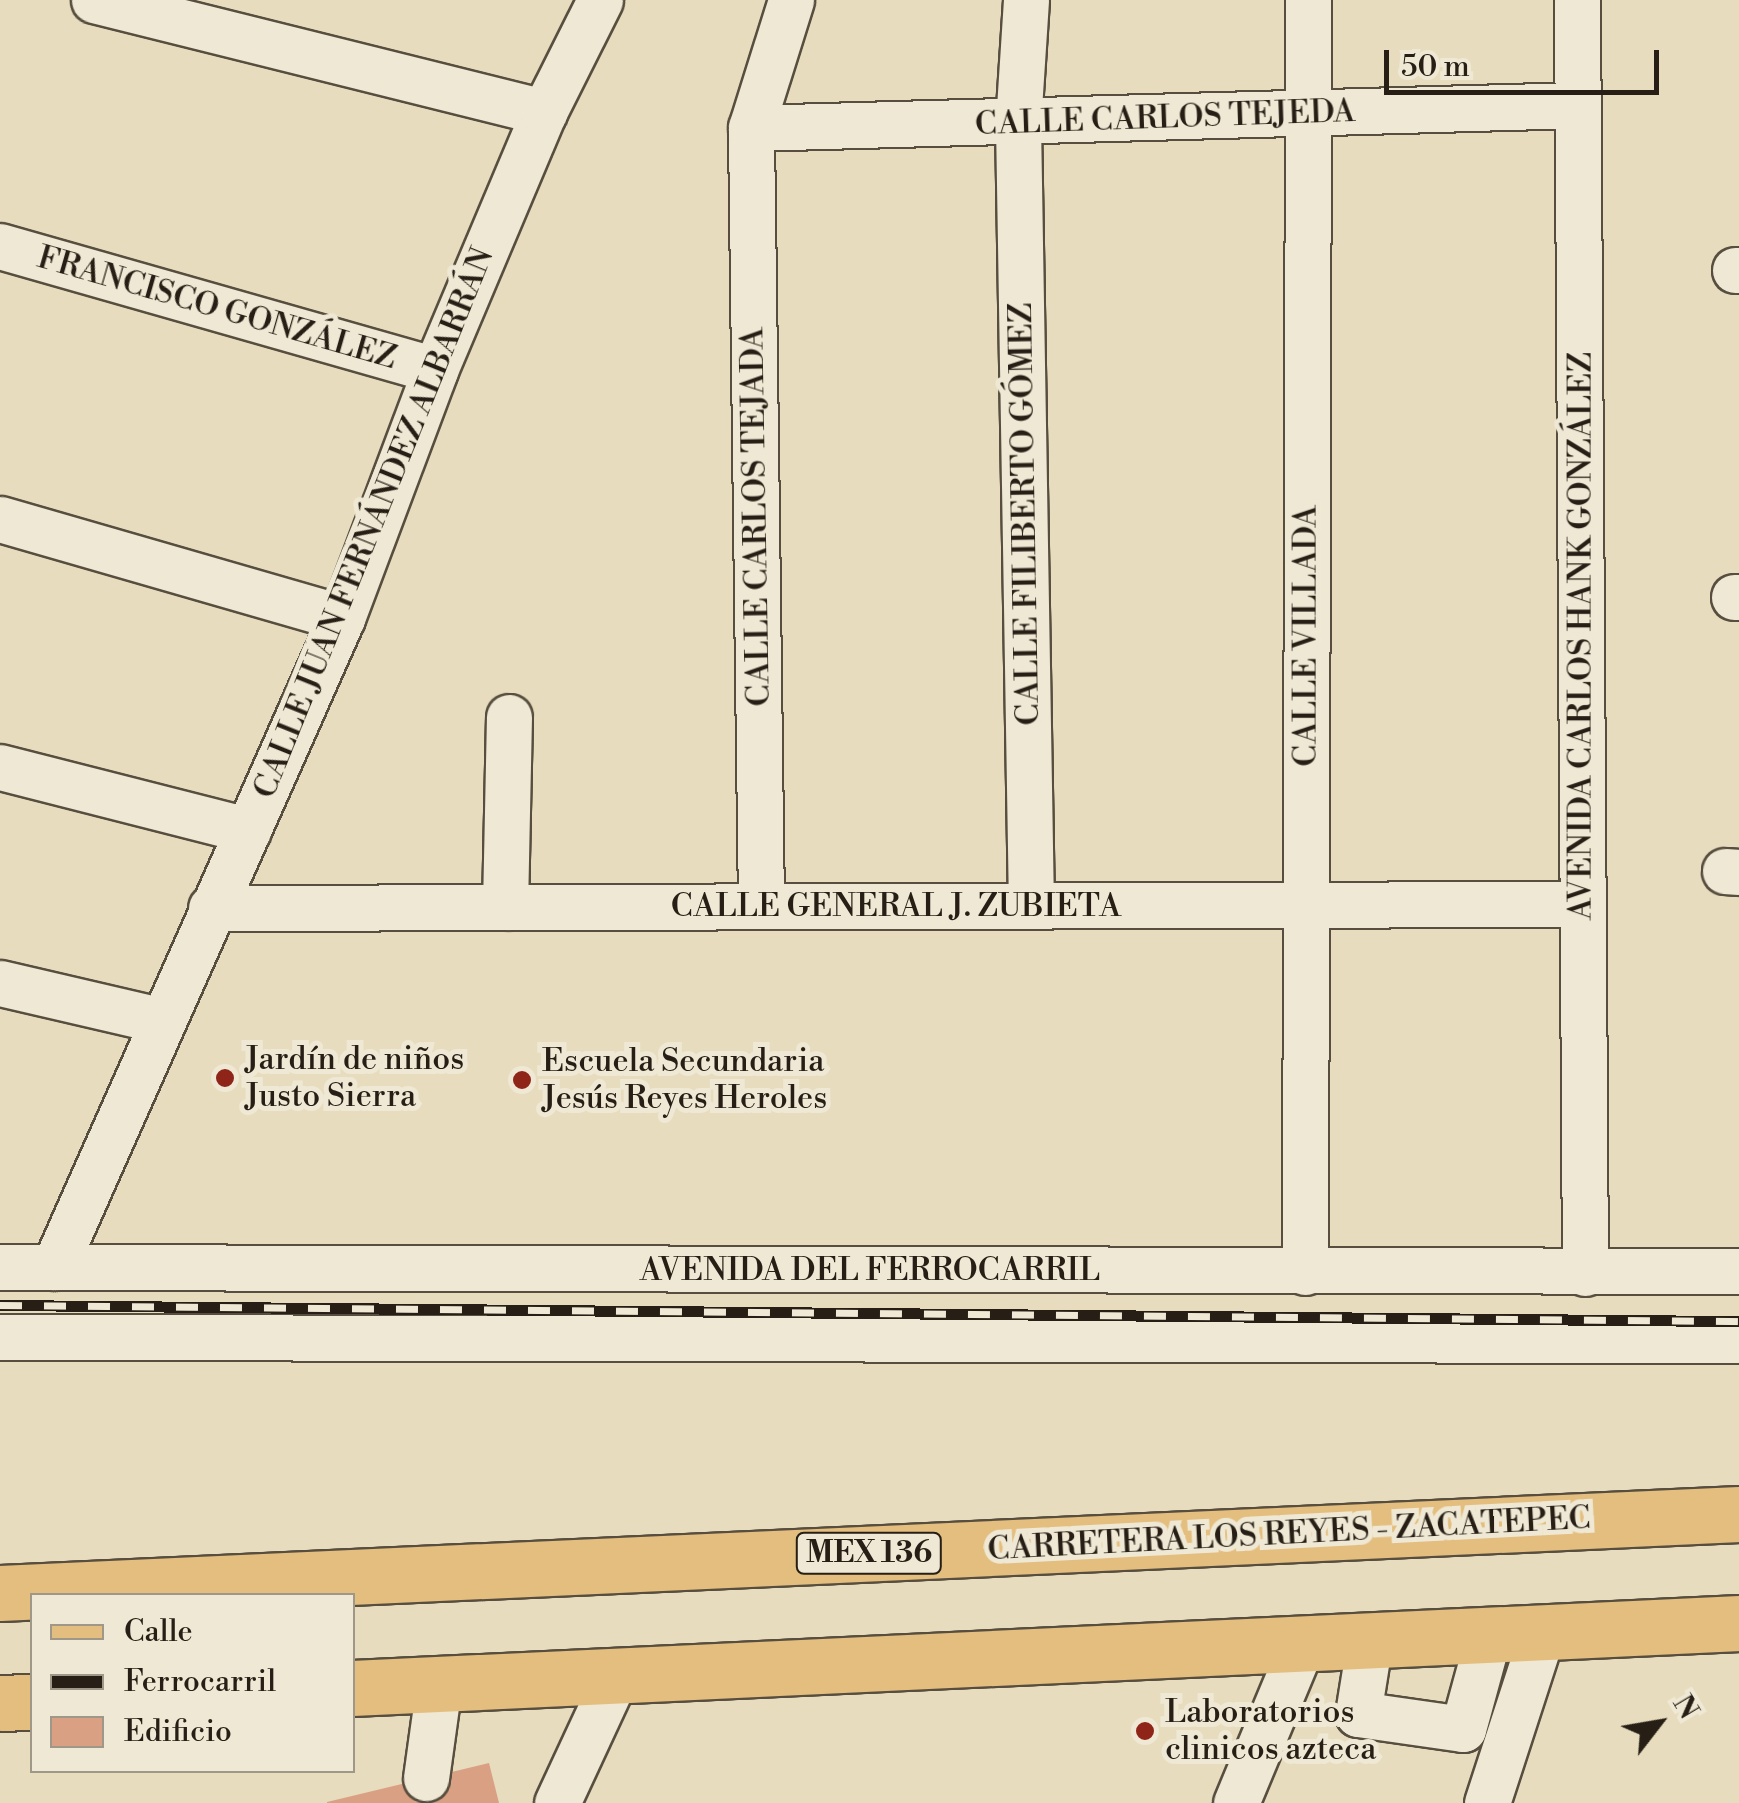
<!DOCTYPE html>
<meta charset="utf-8">
<style>
body{margin:0}
#map{position:relative;width:1739px;height:1803px;overflow:hidden;background:#e7dcbd;font-family:"Libre Bodoni",serif}
div>[style]{position:absolute}
.building>*{inset:0;background:#daa084}
.roads{filter:drop-shadow(2px 0 #574e3f) drop-shadow(-2px 0 #574e3f) drop-shadow(0 2px #574e3f) drop-shadow(0 -2px #574e3f)}
.minor>*{height:45px;margin:-22.5px;padding:0 22.5px;transform-origin:22.5px;border-radius:22.5px;background:#efe8d4}
.major>*{height:55px;margin:-27.5px;padding:0 27.5px;transform-origin:27.5px;border-radius:27.5px;background:#e4be7e}
.rail>*{height:11px;margin-top:-5.5px;transform-origin:0;background:repeating-linear-gradient(90deg,#efe8d4 0 22px,#271e15 0 44px);box-sizing:border-box;border-block:2px solid #271e15}
.dots>*{width:28px;height:28px;translate:-50% -50%;box-sizing:border-box;border:5px solid #efe8d4;border-radius:50%}
span{translate:-50% -50%;white-space:nowrap;text-align:center;line-height:1.15;-webkit-text-stroke:10px #efe8d4;paint-order:stroke}
.shield-label span{padding:2px 8px;background:#efe8d4;border:2px solid;border-radius:8px;-webkit-text-stroke-width:0}
.shield-label{font-size:30px;color:#271e15;font-weight:700}
.street-label{font-size:32px;color:#271e15}
.poi-label{font-size:32px;color:#271e15}
.left{translate:0 -50%;text-align:left}
.legend{position:absolute;left:30px;top:1593px;width:325px;height:180px;box-sizing:border-box;background:#efe8d4;border:2px solid #9f9788;margin:0;padding:12px 18px;list-style:none;font-size:30px;color:#271e15}
.legend li{display:flex;align-items:center;gap:20px;height:50px}
.legend b{width:50px;border:2px solid #9f9788}
.north{position:absolute;left:1609px;top:1673px;width:100px;height:100px;-webkit-text-stroke:8px #efe8d4;paint-order:stroke;rotate:59deg;font-size:28px;font-weight:700;line-height:40px;text-align:center;color:#271e15}
.north::after{content:'';display:block;margin:auto;width:35px;height:45px;background:#271e15;clip-path:polygon(50% 0,100% 100%,50% 72%,0 100%)}
.scale{position:absolute;left:1384px;top:50px;width:275px;height:45px;box-sizing:border-box;border:5px solid #271e15;border-top:0;padding-left:12px;font-size:30px;line-height:35px;white-space:nowrap;color:#271e15;-webkit-text-stroke:8px #efe8d4;paint-order:stroke}
</style>
<div id="map">
<div class="building">
<div style="clip-path:polygon(489px 1763px,499px 1803px,327px 1803px,327px 1802px)"></div>
</div>
<div class="roads">
<div class="minor">
<div style="left:94px;top:0;width:464px;rotate:14deg"></div>
<div style="left:1026px;top:0;width:123px;rotate:93.7deg"></div>
<div style="left:1018px;top:123px;width:782px;rotate:89.05deg"></div>
<div style="left:1577px;top:0;width:1273px;rotate:89.64deg"></div>
<div style="left:751px;top:128px;width:827px;rotate:-1.59deg"></div>
<div style="left:0;top:246px;width:452px;rotate:15.9deg"></div>
<div style="left:1735px;top:270px;width:4px"></div>
<div style="left:0;top:519px;width:356px;rotate:16.1deg"></div>
<div style="left:1734px;top:597px;width:5px"></div>
<div style="left:0;top:767px;width:256px;rotate:14.3deg"></div>
<div style="left:1725px;top:871px;width:14px;rotate:4deg"></div>
<div style="left:761px;top:906px;width:778px;rotate:-90.74deg"></div>
<div style="left:751px;top:128px;width:134px;rotate:-72.6deg"></div>
<div style="left:505px;top:907px;width:190px;rotate:-88.8deg"></div>
<div style="left:211px;top:908px;width:1371px;rotate:-0.17deg"></div>
<div style="left:0;top:983px;width:167px;rotate:13.1deg"></div>
<div style="left:0;top:1267px;width:1739px;rotate:0.13deg"></div>
<div style="left:54px;top:1267px;width:710px;rotate:-66.07deg"></div>
<div style="left:342px;top:618px;width:265px;rotate:-69.4deg"></div>
<div style="left:435px;top:370px;width:280px;rotate:-67.1deg"></div>
<div style="left:544px;top:112px;width:125px;rotate:-63.4deg"></div>
<div style="left:1305px;top:1272px;width:1272px;rotate:-89.86deg"></div>
<div style="left:0;top:1337px;width:1739px;rotate:0.1deg"></div>
<div style="left:1370px;top:1639px;width:76px;rotate:99.1deg"></div>
<div style="left:1358px;top:1714px;width:106px;rotate:8.1deg"></div>
<div style="left:1463px;top:1729px;width:98px;rotate:-74.7deg"></div>
<div style="left:426px;top:1778px;width:95px;rotate:-82.1deg"></div>
<div style="left:557px;top:1803px;width:140px;rotate:-65.1deg"></div>
<div style="left:1236px;top:1803px;width:174px;rotate:-67.4deg"></div>
<div style="left:1487px;top:1803px;width:181px;rotate:-72deg"></div>
</div>
<div class="major">
<div style="left:0;top:1593px;width:1741px;rotate:-2.6deg"></div>
<div style="left:352px;top:1688px;width:1389px;rotate:-2.68deg"></div>
<div style="left:0;top:1703px;width:32px;rotate:-2deg"></div>
</div>
</div>
<div class="rail">
<div style="left:0;top:1305px;width:1739px;rotate:0.53deg"></div>
</div>
<div class="dots">
<div style="left:225px;top:1078px;background:#8f2418"></div>
<div style="left:522px;top:1080px;background:#8f2418"></div>
<div style="left:1145px;top:1731px;background:#8f2418"></div>
</div>
<div class="shield-label">
<span style="left:869px;top:1553px">MEX 136</span>
</div>
<div class="street-label">
<span style="left:1165px;top:118px;rotate:-2deg">CALLE CARLOS TEJEDA</span>
<span style="left:217px;top:308px;rotate:16deg">FRANCISCO GONZÁLEZ</span>
<span style="left:1025px;top:514px;rotate:-91deg">CALLE FILIBERTO GÓMEZ</span>
<span style="left:756px;top:517px;rotate:-91deg">CALLE CARLOS TEJADA</span>
<span style="left:374px;top:523px;rotate:-68deg">CALLE JUAN FERNÁNDEZ ALBARRÁN</span>
<span style="left:1306px;top:636px;rotate:-90deg">CALLE VILLADA</span>
<span style="left:1581px;top:636px;rotate:-90deg">AVENIDA CARLOS HANK GONZÁLEZ</span>
<span style="left:896px;top:906px">CALLE GENERAL J. ZUBIETA</span>
<span style="left:870px;top:1270px">AVENIDA DEL FERROCARRIL</span>
<span style="left:1289px;top:1534px;rotate:-3deg">CARRETERA LOS REYES - ZACATEPEC</span>
</div>
<div class="poi-label">
<span class="left" style="left:245px;top:1078px">Jardín de niños<br>Justo Sierra</span>
<span class="left" style="left:542px;top:1080px">Escuela Secundaria<br>Jesús Reyes Heroles</span>
<span class="left" style="left:1165px;top:1731px">Laboratorios<br>clinicos azteca</span>
</div>
<ul class="legend">
<li><b style="height:12px;background:#e4be7e"></b>Calle</li>
<li><b style="height:12px;background:#271e15"></b>Ferrocarril</li>
<li><b style="height:28px;background:#daa084"></b>Edificio</li>
</ul>
<div class="north">N</div>
<div class="scale">50 m</div>
</div>
